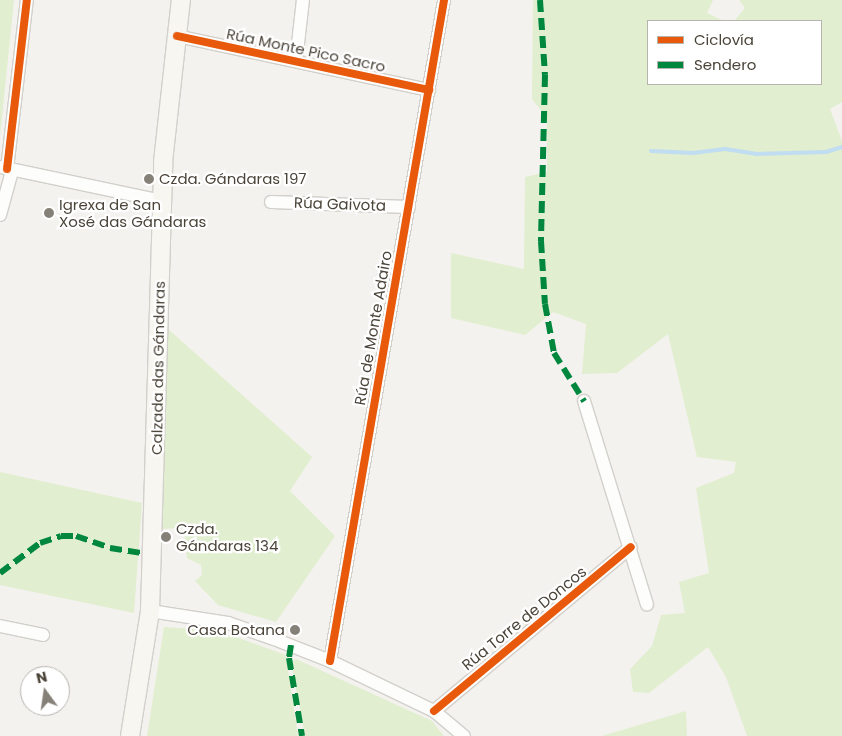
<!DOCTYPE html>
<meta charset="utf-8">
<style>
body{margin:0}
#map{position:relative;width:842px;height:736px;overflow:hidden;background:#f4f2ee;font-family:Poppins,sans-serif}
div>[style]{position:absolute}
.green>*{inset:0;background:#e1eecf}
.stream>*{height:4px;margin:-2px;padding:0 2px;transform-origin:2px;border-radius:2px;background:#c0ddf1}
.roads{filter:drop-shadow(1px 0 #d2d0cb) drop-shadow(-1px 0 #d2d0cb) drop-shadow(0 1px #d2d0cb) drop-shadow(0 -1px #d2d0cb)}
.street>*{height:12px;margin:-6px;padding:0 6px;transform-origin:6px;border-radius:6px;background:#fdfdfc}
.secondary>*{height:18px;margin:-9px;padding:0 9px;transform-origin:9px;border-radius:9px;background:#f7f6f1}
.quiet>*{height:6px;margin-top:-3px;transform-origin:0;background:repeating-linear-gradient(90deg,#00873e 0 12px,transparent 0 18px)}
.cycleway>*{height:8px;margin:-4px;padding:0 4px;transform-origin:4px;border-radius:4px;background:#e8590c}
.dots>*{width:14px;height:14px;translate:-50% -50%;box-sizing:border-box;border:2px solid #fff;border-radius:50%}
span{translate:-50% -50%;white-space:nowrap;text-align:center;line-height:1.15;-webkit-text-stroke:4.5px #fff;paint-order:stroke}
.street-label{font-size:15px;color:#4b4439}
.poi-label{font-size:15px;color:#4b4439}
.left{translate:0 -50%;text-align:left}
.right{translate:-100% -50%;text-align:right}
.legend{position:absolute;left:647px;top:20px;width:175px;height:65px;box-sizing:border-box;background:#fff;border:1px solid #b7b4b0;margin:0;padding:6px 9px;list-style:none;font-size:15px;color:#4b4439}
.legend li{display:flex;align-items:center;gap:10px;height:25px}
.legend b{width:25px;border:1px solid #b7b4b0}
.north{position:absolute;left:20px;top:666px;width:50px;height:50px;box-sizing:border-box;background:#fff;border:1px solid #b7b4b0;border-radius:50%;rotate:346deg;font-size:14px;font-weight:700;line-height:20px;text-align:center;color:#4b4439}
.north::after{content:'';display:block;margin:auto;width:18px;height:22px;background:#868178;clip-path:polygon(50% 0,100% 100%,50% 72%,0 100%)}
</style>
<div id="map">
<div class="green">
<div style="clip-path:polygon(0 0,14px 0,0 137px)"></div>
<div style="clip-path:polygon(533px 0,713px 0,707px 13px,724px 21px,648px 21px,648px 84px,821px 84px,821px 21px,734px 21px,745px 8px,739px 0,842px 0,842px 102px,830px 109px,842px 141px,842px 736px,747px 736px,726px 677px,708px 647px,649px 693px,633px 692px,630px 669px,652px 646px,661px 615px,685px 613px,679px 582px,709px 573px,696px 488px,734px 473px,736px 462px,697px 457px,668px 334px,617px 373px,582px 374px,586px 324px,553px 312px,525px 335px,451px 318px,451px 253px,524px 269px,525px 177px,547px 172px,547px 118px,532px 99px)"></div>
<div style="clip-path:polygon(168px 329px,312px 457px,290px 491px,335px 536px,276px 622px,218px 605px,195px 581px,202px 575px,201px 565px,187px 558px,184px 528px,160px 529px)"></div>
<div style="clip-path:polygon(0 472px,142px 503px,134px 613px,0 585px)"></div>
<div style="clip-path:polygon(164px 627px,196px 629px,236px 637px,286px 655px,298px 736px,147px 736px)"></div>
<div style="clip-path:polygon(296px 659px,432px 721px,444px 736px,305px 736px,291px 662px)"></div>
<div style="clip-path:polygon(686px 711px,687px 736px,602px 736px)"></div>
</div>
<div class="stream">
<div style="left:651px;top:151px;width:42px;rotate:2.7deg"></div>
<div style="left:693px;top:153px;width:32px;rotate:-7deg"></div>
<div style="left:725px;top:149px;width:31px;rotate:9deg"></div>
<div style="left:756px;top:154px;width:70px;rotate:-1.6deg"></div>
<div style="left:826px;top:152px;width:17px;rotate:-17deg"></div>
</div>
<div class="roads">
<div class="street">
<div style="left:177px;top:36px;width:258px;rotate:12.1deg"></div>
<div style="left:296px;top:61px;width:61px;rotate:-83.5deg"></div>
<div style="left:1px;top:167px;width:165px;rotate:11.9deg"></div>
<div style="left:7px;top:169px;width:170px;rotate:-83.3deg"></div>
<div style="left:271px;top:202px;width:138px;rotate:2.1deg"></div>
<div style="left:0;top:215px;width:46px;rotate:-74.7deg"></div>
<div style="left:584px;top:401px;width:213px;rotate:72.8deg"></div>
<div style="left:150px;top:611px;width:79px;rotate:8.7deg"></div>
<div style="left:228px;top:623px;width:49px;rotate:19.2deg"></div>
<div style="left:274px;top:639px;width:60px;rotate:21.4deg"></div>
<div style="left:330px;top:661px;width:115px;rotate:25.7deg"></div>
<div style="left:434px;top:711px;width:39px;rotate:40deg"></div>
<div style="left:0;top:626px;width:44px;rotate:11.8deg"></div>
<div style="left:330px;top:661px;width:671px;rotate:-80.21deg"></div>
<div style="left:434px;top:711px;width:256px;rotate:-39.8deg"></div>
</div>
<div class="secondary">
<div style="left:130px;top:736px;width:127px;rotate:-80.9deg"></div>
<div style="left:150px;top:611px;width:449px;rotate:-88.3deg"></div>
<div style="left:163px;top:162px;width:163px;rotate:-83.7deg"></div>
</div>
</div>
<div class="quiet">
<div style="left:540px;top:0;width:75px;rotate:86.2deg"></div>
<div style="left:545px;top:75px;width:166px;rotate:91.4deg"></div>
<div style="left:541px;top:241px;width:63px;rotate:86.4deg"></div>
<div style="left:545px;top:304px;width:50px;rotate:79.6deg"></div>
<div style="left:554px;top:353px;width:57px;rotate:58deg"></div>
<div style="left:0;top:573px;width:50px;rotate:-36.9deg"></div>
<div style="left:40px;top:543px;width:22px;rotate:-18deg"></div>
<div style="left:61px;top:536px;width:15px"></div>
<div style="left:76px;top:536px;width:36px;rotate:19deg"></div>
<div style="left:110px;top:548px;width:31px;rotate:9deg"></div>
<div style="left:291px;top:645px;width:13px;rotate:99deg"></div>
<div style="left:289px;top:658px;width:79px;rotate:80.5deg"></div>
</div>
<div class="cycleway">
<div style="left:177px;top:36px;width:258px;rotate:12.1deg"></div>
<div style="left:7px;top:169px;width:170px;rotate:-83.3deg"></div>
<div style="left:330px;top:661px;width:671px;rotate:-80.21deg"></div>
<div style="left:434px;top:711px;width:256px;rotate:-39.8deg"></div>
</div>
<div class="dots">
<div style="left:149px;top:179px;background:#868178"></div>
<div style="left:49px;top:213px;background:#868178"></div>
<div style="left:166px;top:537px;background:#868178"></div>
<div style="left:295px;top:630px;background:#868178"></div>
</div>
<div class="street-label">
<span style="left:306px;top:50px;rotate:12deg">Rúa Monte Pico Sacro</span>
<span style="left:340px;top:204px;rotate:2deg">Rúa Gaivota</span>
<span style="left:373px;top:328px;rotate:-80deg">Rúa de Monte Adairo</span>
<span style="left:158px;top:368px;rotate:-89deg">Calzada das Gándaras</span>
<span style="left:524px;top:618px;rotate:-39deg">Rúa Torre de Doncos</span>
</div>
<div class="poi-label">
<span class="left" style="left:159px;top:179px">Czda. Gándaras 197</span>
<span class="left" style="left:59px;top:213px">Igrexa de San<br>Xosé das Gándaras</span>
<span class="left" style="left:176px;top:537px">Czda.<br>Gándaras 134</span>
<span class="right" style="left:285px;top:630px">Casa Botana</span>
</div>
<ul class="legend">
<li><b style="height:6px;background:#e8590c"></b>Ciclovía</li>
<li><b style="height:6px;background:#00873e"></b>Sendero</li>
</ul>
<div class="north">N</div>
</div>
